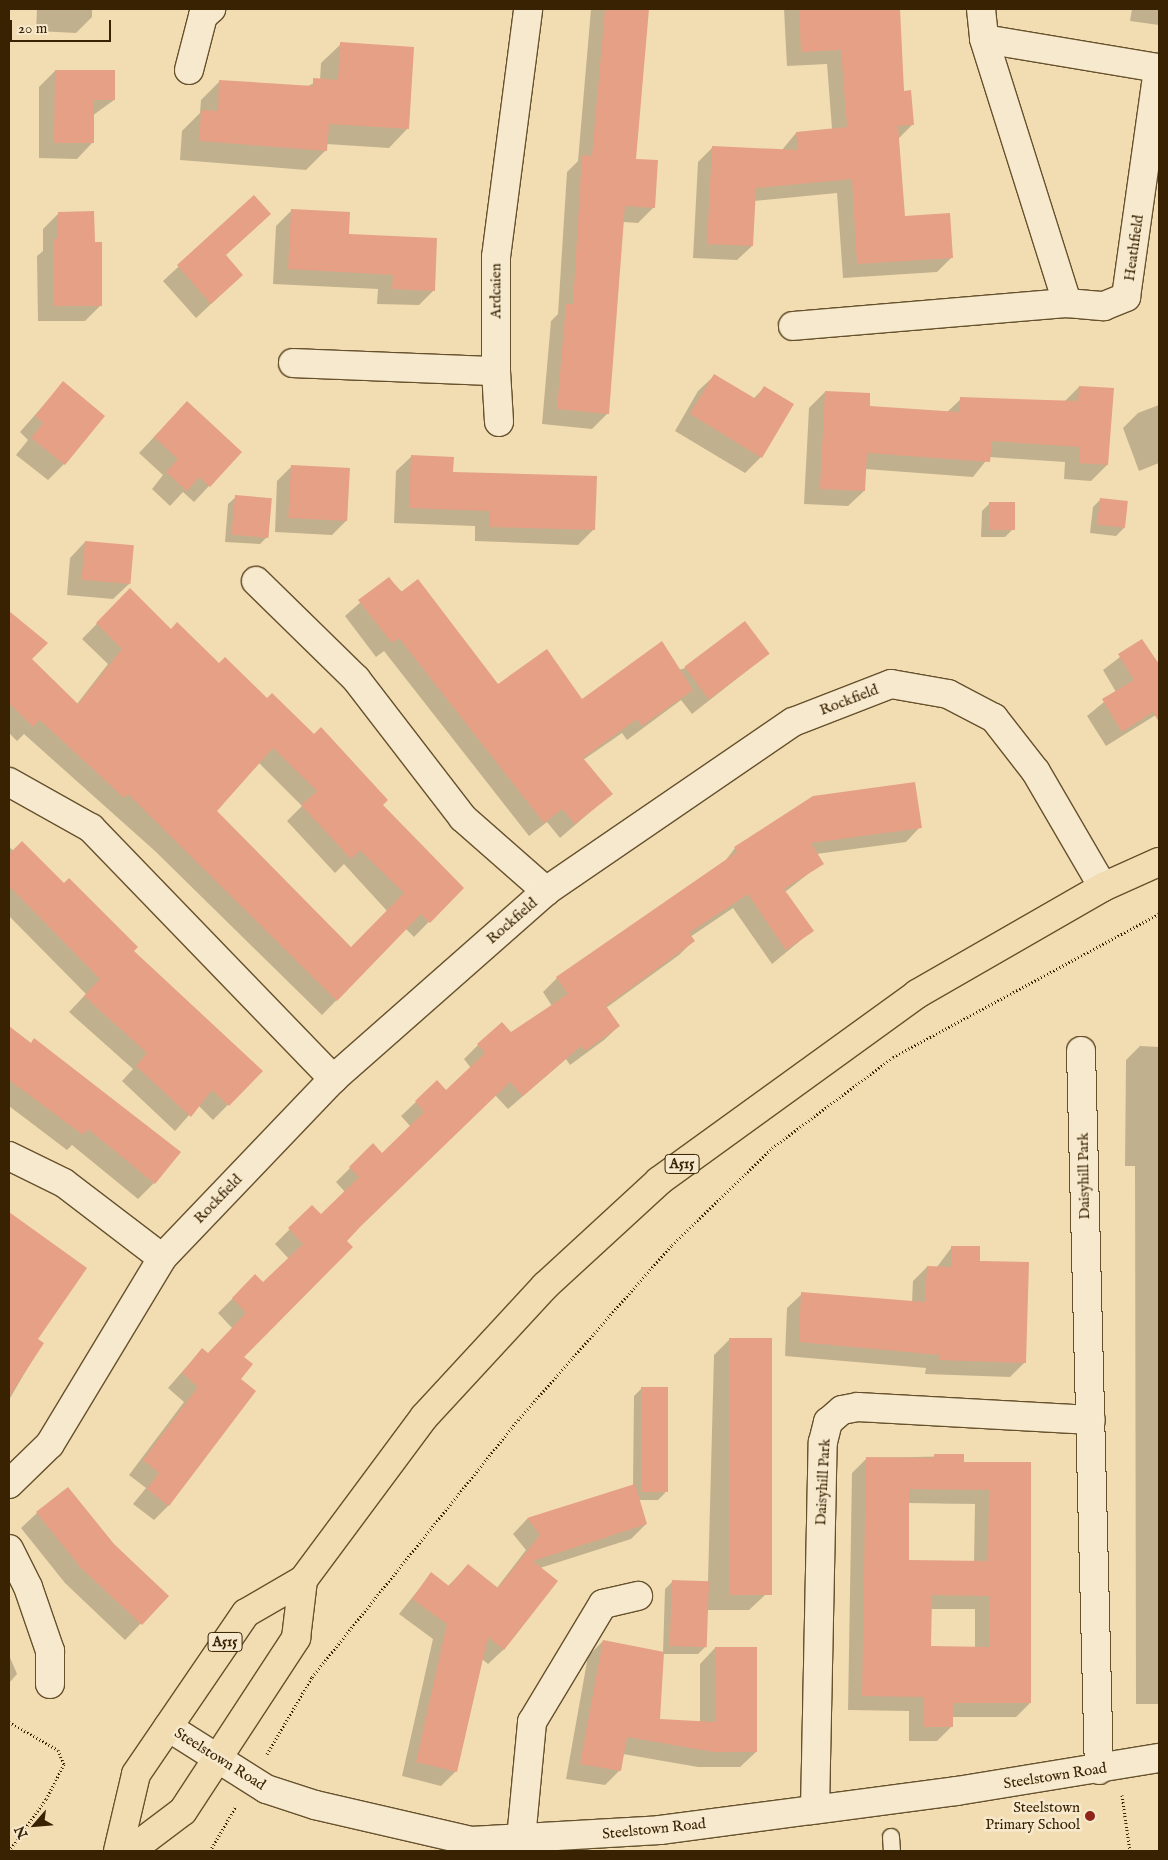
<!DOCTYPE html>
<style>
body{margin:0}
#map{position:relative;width:1168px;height:1860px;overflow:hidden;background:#f2ddb2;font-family:"IM FELL English",serif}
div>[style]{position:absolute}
.shadow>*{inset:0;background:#0003}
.building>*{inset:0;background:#e5a085;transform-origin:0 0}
.path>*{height:3px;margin-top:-1.5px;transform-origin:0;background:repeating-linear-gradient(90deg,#382201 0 1px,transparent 0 3.5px)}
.roads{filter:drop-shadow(1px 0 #66512d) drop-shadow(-1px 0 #66512d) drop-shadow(0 1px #66512d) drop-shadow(0 -1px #66512d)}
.lane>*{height:16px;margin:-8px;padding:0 8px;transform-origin:8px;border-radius:8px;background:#f7e9cd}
.street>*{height:28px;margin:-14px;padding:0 14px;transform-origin:14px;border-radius:14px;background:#f7e9cd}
.highway>*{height:28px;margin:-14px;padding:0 14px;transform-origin:14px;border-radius:14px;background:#f2ddb2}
.dots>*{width:14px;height:14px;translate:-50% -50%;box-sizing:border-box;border:2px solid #f7e9cd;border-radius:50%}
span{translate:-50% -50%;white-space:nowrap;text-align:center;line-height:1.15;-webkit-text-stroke:5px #f7e9cd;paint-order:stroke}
.shield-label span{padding:1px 4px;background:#f7e9cd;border:1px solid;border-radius:4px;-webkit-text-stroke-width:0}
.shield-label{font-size:14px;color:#382201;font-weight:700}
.street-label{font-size:15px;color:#382201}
.poi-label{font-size:15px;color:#382201}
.right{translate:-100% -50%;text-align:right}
.frame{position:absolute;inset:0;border:10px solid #382201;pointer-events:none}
.north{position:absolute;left:10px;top:1800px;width:50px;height:50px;-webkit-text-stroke:4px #f7e9cd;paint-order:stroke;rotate:243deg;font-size:14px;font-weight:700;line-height:20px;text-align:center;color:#382201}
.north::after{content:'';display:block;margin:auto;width:18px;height:22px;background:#382201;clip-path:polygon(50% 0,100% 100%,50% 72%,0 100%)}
.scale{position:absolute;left:10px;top:20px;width:101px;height:22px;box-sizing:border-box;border:2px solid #382201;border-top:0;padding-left:6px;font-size:15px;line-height:18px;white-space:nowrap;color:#382201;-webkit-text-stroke:4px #f7e9cd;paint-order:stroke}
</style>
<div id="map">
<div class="shadow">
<div style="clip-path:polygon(37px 9px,92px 9px,92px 17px,76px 33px,36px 31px)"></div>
<div style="clip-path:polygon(591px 9px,648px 9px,635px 160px,654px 207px,638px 223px,623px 222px,608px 413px,592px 429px,542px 424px,551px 321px,558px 314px,567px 172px,578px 161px)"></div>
<div style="clip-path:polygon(784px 9px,899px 9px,903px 92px,912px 125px,898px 139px,904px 218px,952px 257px,937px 272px,843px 278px,837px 193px,754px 201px,752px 246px,737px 260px,693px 258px,698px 162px,713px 147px,782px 150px,796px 133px,832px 129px,827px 64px,787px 66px)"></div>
<div style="clip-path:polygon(1132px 9px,1159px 9px,1159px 25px,1130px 21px)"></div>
<div style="clip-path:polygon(341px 44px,408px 128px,389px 148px,326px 144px,326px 150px,306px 170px,180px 160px,182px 131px,200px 113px,201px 100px,220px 81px,306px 87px,320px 80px,321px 63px)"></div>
<div style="clip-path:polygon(55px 71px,114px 100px,92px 116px,92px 143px,77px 159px,39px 158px,39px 87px)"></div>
<div style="clip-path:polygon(254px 197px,224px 256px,242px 275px,196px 318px,163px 281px)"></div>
<div style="clip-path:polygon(292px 210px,348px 235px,434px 290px,419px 305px,377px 304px,378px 289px,273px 284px,276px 226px)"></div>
<div style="clip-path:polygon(59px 213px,93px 243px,101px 305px,85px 321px,38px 321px,37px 256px,43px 251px,43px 229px)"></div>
<div style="clip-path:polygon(714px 376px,753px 399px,764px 388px,761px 457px,745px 473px,675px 431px,698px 391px)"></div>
<div style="clip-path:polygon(63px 383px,64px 464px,48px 480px,16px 455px,28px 440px,20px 432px)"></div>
<div style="clip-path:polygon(1079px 387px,1107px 465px,1091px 481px,1064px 479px,1065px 462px,989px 457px,973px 477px,865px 469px,864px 491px,848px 506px,804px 504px,809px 408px,825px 392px,868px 407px,946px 413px,961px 399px,1064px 402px)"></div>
<div style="clip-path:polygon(187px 402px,209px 486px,194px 502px,183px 492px,170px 506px,152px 489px,163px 475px,139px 453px)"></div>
<div style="clip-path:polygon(1159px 405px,1159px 463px,1139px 471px,1123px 428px,1138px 413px)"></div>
<div style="clip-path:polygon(412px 456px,452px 473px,594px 529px,578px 545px,475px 541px,475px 526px,394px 523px,396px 471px)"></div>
<div style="clip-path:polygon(292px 466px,347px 520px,332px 535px,275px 532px,277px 481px)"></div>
<div style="clip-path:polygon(236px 497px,268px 536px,260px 544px,225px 542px,228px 504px)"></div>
<div style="clip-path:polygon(1101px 499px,1126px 502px,1124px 528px,1116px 536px,1090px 533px,1093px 507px)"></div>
<div style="clip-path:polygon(990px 503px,1013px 529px,1005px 537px,981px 537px,982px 511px)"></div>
<div style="clip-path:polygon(85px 542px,129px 584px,113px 599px,67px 595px,70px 558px)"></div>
<div style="clip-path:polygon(388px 578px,497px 686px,582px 700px,685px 668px,768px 654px,692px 714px,681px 700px,627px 740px,622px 733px,583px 760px,611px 794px,560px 838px,547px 822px,529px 836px,384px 651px,376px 657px,345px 616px)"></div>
<div style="clip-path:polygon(evenodd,130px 590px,171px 631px,313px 736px,462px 888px,414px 937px,406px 929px,322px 1015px,155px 851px,24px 734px,17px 741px,9px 733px,9px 613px,46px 643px,31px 659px,77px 704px,108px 664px,82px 639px,130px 590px,259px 763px,302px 806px,287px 821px,335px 873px,344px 864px,388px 912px,351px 948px,215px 812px,259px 763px)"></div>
<div style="clip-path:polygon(1141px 641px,1159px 670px,1159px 713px,1106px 746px,1087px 716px,1116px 692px,1103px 670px)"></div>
<div style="clip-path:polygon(920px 827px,906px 842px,816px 854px,822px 863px,785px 892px,812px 931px,772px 964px,733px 908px,690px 937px,693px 941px,679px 955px,606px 1008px,619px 1026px,604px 1040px,570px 1065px,566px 1059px,508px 1109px,495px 1095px,355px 1230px,242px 1357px,239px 1380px,254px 1391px,168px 1506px,154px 1520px,133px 1504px,146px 1488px,129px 1475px,184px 1402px,168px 1388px,202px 1349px,208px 1354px,233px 1329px,218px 1313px,255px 1276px,263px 1284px,289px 1259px,275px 1244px,312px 1207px,321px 1216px,345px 1192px,336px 1182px,350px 1168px,382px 1154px,411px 1127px,401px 1116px,437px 1082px,446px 1091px,471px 1068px,464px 1059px,478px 1045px,511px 1033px,552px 1006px,543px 992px,557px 978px,722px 865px,735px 848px)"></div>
<div style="clip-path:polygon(9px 847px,132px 951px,261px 1071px,213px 1120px,198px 1105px,175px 1131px,122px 1081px,133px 1069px,69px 1012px,86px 994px,9px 916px)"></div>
<div style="clip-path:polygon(9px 1027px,30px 1044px,154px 1183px,138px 1199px,72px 1145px,67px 1150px,9px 1106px)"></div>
<div style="clip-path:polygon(1140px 1046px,1159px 1047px,1159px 1704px,1136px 1704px,1135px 1166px,1125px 1166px,1126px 1060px)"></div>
<div style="clip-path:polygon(9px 1213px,85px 1268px,36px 1340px,42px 1343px,9px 1400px)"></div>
<div style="clip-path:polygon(952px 1247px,978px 1262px,1025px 1362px,1010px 1377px,925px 1374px,926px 1368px,785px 1356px,787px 1308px,802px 1294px,912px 1302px,913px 1281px,927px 1267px,937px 1267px)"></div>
<div style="clip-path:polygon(730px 1339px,765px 1595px,749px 1610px,707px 1610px,705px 1647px,698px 1654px,663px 1654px,659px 1720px,700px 1723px,700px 1664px,715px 1648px,756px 1752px,740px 1767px,698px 1767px,623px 1754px,620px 1770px,605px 1785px,566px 1779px,588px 1656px,603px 1641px,663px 1653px,665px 1589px,673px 1581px,708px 1582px,714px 1355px)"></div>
<div style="clip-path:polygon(642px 1388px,665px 1493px,658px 1500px,638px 1500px,646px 1524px,631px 1539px,540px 1568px,556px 1581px,503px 1650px,488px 1664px,481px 1658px,456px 1771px,441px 1786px,402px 1776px,433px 1639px,399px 1614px,431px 1574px,448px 1586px,468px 1566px,496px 1589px,526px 1550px,513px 1534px,527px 1519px,633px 1485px,634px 1396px)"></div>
<div style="clip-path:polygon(evenodd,963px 1456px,963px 1463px,1030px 1464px,1030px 1703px,1016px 1717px,952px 1717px,952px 1726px,937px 1741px,909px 1741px,909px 1711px,848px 1710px,852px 1473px,867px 1458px,963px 1456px,908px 1503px,975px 1504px,974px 1562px,907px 1562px,908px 1503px,963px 1456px,930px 1609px,975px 1609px,975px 1648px,930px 1647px,930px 1609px)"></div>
<div style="clip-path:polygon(37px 1513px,113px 1545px,167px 1596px,125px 1640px,65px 1583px,21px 1528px)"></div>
<div style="clip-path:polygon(9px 1655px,17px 1674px,9px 1683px)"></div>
</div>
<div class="building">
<div style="clip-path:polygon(605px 9px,649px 9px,636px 159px,658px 160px,655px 208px,625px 206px,609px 414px,557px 409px,566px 304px,573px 304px,582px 155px,592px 156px)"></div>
<div style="clip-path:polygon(799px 9px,900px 9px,904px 91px,911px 90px,914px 125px,898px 126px,905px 216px,950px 213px,953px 258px,857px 264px,852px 179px,756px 188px,753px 246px,707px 244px,712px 146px,798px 150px,796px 132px,847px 127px,841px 50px,801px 52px)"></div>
<div style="clip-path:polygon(340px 42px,414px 47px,409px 129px,329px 124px,327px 151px,199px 141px,201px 110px,218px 111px,219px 80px,313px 86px,313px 78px,338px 80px)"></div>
<div style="clip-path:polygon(55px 70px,115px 70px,115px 100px,94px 100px,94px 143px,54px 143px)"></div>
<div style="clip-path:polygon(254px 195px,271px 214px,226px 255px,243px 275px,211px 304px,177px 265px)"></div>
<div style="clip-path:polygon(291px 209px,350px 212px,349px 234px,437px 238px,435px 291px,392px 289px,393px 275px,288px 269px)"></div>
<div style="clip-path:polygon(94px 211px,95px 242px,102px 242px,102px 306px,54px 306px,53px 239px,58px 239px,58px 212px)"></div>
<div style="clip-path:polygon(714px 374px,756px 399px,764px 386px,794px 404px,762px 458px,690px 414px)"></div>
<div style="clip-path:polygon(63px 381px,105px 416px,65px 465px,31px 438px,43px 423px,35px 416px)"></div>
<div style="clip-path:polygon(1079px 386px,1114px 388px,1108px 465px,1079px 463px,1080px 447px,992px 441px,990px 462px,867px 453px,865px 491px,820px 489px,825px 391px,870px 393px,870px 406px,959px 412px,960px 397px,1078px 401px)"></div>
<div style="clip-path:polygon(187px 401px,242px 452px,210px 487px,199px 477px,187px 491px,166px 472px,178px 459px,154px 437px)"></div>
<div style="clip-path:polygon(411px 455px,454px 457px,453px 472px,597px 476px,595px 530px,490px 527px,490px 511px,409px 508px)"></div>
<div style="left:291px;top:465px;width:59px;height:53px;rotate:3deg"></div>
<div style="left:235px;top:495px;width:37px;height:40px;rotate:5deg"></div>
<div style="left:1100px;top:498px;width:28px;height:27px;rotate:6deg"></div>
<div style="left:989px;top:502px;width:26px;height:28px"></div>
<div style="left:85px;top:541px;width:49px;height:39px;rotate:5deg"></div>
<div style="clip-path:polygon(389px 577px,401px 592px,418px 579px,498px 684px,547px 649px,582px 699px,662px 641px,693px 690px,642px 726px,637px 719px,583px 758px,613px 794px,575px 824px,562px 809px,544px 823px,399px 638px,392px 643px,358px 600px)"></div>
<div style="clip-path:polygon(evenodd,130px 588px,171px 629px,177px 622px,219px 663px,225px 657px,267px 698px,272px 693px,314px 734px,321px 727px,388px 800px,383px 805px,464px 888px,430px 923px,421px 914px,337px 1001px,128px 794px,124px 798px,40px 720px,33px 727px,9px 703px,9px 611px,48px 643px,32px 659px,78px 704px,122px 649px,96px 623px,130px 588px,273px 748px,317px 791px,301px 805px,351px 859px,360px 850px,404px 893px,351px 947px,217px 811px,273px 748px)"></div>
<div style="left:745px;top:621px;width:41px;height:76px;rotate:53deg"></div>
<div style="clip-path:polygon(1142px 639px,1159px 664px,1159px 722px,1153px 712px,1122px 732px,1102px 699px,1134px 680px,1118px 654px)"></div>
<div style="clip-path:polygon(915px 782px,922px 828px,811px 843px,824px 864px,784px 889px,814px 931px,786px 950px,748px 894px,689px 933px,695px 941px,606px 1006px,620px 1026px,585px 1051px,581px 1046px,523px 1096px,510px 1082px,360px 1227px,347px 1241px,353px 1247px,244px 1357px,253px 1364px,241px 1379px,256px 1391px,169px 1506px,147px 1489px,159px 1473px,143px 1460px,198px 1387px,182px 1373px,202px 1348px,208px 1353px,246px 1313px,232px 1298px,255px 1274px,263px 1282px,303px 1244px,288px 1228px,312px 1205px,321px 1214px,359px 1177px,349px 1167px,373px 1143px,382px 1153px,424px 1112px,415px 1101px,437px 1080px,446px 1090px,485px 1053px,477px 1044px,502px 1022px,511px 1032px,568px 994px,556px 977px,737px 852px,734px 847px,813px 796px)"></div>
<div style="clip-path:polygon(22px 841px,64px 883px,69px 878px,138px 947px,134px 951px,263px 1071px,229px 1106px,212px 1090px,191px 1117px,136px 1066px,147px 1053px,84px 996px,100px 979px,9px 886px,9px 854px)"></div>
<div style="clip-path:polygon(9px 1026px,31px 1043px,34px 1038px,181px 1152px,155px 1184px,88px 1129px,83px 1135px,9px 1080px)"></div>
<div style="clip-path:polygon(9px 1212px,87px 1268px,38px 1339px,44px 1343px,9px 1397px)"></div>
<div style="clip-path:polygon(951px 1246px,980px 1246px,980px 1261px,1029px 1262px,1026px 1363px,939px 1360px,940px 1355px,799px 1342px,801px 1292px,925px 1302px,927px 1266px,951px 1267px)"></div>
<div style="left:729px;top:1338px;width:43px;height:257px"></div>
<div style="left:641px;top:1387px;width:27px;height:105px"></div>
<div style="clip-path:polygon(evenodd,934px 1454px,964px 1454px,964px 1462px,1031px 1462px,1031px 1703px,953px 1703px,953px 1727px,923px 1727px,923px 1697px,862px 1696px,866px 1457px,934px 1458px,934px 1454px,909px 1489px,989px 1490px,988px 1561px,909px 1560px,909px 1489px,934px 1454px,932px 1595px,989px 1596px,989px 1647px,931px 1646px,932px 1595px)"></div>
<div style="clip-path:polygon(635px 1484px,647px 1524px,533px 1561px,558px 1581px,504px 1650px,488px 1637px,457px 1772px,416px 1762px,447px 1624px,412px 1599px,431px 1572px,449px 1586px,468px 1564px,498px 1588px,540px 1535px,527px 1518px)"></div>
<div style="clip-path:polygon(68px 1487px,114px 1544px,169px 1596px,142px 1625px,81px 1568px,36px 1512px)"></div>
<div style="left:672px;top:1580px;width:37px;height:66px;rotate:2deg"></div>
<div style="clip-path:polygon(603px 1640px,664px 1652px,660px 1719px,715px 1722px,715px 1647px,757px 1647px,757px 1752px,714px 1752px,627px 1737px,621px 1771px,580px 1764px)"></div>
</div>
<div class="path">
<div style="left:9px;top:1722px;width:56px;rotate:29.7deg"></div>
<div style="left:58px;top:1750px;width:15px;rotate:67deg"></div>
<div style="left:64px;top:1764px;width:39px;rotate:117deg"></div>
<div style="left:46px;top:1799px;width:64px;rotate:125.4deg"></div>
<div style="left:267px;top:1754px;width:89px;rotate:-59.7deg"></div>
<div style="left:312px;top:1677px;width:329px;rotate:-51.3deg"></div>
<div style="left:518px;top:1420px;width:233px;rotate:-48.7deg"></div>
<div style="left:672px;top:1245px;width:139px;rotate:-44.1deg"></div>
<div style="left:772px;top:1148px;width:151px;rotate:-36.9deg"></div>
<div style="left:893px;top:1057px;width:302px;rotate:-28.3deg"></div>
<div style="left:1122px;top:1795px;width:57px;rotate:81.9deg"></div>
<div style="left:210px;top:1851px;width:52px;rotate:-60deg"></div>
</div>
<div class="roads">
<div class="lane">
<div style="left:891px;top:1837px;width:14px;rotate:86deg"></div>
</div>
<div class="street">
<div style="left:981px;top:9px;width:30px;rotate:84deg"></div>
<div style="left:984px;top:39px;width:277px;rotate:72.5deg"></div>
<div style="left:1067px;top:303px;width:37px;rotate:5deg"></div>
<div style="left:1104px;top:306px;width:24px;rotate:-22deg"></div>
<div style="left:1126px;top:297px;width:231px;rotate:-82deg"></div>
<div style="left:1158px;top:68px;width:176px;rotate:-170.5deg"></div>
<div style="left:189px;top:70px;width:56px;rotate:-75.5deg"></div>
<div style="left:203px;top:16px;width:11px;rotate:-41deg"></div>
<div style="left:793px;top:326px;width:275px;rotate:-4.8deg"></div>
<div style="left:293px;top:363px;width:203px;rotate:2.3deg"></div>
<div style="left:496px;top:371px;width:114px;rotate:-90deg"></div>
<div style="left:496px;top:257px;width:250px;rotate:-82.6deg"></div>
<div style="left:496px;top:371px;width:51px;rotate:86.6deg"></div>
<div style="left:256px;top:581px;width:140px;rotate:44.4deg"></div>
<div style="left:356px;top:679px;width:175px;rotate:52.4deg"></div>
<div style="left:463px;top:818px;width:111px;rotate:41.3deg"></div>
<div style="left:9px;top:782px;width:94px;rotate:29.3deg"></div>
<div style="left:91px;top:828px;width:349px;rotate:46deg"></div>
<div style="left:1081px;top:1051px;width:719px;rotate:88.57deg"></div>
<div style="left:9px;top:1156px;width:61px;rotate:26.1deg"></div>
<div style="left:64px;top:1183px;width:123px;rotate:37.4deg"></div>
<div style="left:9px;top:1484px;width:57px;rotate:-44.3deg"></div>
<div style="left:50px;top:1444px;width:217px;rotate:-58.9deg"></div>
<div style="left:162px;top:1258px;width:248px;rotate:-46.3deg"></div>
<div style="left:333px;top:1079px;width:284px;rotate:-41.4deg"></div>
<div style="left:546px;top:891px;width:299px;rotate:-34.4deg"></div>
<div style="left:793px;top:722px;width:105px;rotate:-21.2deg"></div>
<div style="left:891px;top:684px;width:58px;rotate:10deg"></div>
<div style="left:948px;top:694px;width:52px;rotate:27.6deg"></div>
<div style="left:994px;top:718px;width:68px;rotate:52.1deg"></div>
<div style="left:1036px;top:772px;width:133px;rotate:59.8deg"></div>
<div style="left:9px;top:1549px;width:42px;rotate:63.4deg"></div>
<div style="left:28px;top:1587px;width:68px;rotate:71deg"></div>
<div style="left:50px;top:1651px;width:33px;rotate:90deg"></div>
<div style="left:168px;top:1727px;width:116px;rotate:32.3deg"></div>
<div style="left:266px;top:1789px;width:52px;rotate:18.1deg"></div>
<div style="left:315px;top:1805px;width:160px;rotate:13deg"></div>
<div style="left:471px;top:1841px;width:189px;rotate:-3.3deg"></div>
<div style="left:660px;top:1830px;width:300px;rotate:-7.5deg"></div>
<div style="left:957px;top:1791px;width:205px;rotate:-9.3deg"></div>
<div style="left:815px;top:1809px;width:367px;rotate:-88.8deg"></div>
<div style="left:823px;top:1442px;width:21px;rotate:-76deg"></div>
<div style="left:828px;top:1422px;width:18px;rotate:-41deg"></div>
<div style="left:842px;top:1410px;width:16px;rotate:-11deg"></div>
<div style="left:858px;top:1407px;width:233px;rotate:3.2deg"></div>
<div style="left:521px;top:1839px;width:118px;rotate:-84.6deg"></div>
<div style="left:532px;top:1722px;width:138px;rotate:-59deg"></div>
<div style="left:603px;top:1604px;width:36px;rotate:-13deg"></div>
</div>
<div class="highway">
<div style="left:118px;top:1851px;width:79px;rotate:-76.8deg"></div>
<div style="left:136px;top:1774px;width:195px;rotate:-55.7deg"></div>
<div style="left:246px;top:1613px;width:66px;rotate:-30.1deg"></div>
<div style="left:303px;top:1580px;width:204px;rotate:-53.4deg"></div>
<div style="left:425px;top:1416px;width:177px;rotate:-47.3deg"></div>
<div style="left:545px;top:1286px;width:155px;rotate:-42.6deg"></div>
<div style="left:659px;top:1181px;width:319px;rotate:-35.9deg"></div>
<div style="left:917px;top:994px;width:215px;rotate:-29.9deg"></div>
<div style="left:1103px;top:887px;width:61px;rotate:-24.1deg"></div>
<div style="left:130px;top:1851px;width:66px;rotate:-37deg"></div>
<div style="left:183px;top:1811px;width:207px;rotate:-56.8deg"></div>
<div style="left:296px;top:1638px;width:58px;rotate:-83.1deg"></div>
</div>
</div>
<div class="dots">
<div style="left:1090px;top:1816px;background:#8f2418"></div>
</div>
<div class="shield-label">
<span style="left:682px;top:1164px">A515</span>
<span style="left:225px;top:1642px">A515</span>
</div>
<div class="street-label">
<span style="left:1134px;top:248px;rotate:-82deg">Heathfield</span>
<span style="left:496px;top:291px;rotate:-90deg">Ardcaien</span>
<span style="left:849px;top:700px;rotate:-21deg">Rockfield</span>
<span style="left:512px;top:921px;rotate:-41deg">Rockfield</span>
<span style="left:1084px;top:1176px;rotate:-91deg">Daisyhill Park</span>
<span style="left:218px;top:1199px;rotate:-46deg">Rockfield</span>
<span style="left:823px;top:1482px;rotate:-87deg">Daisyhill Park</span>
<span style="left:220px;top:1759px;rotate:32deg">Steelstown Road</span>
<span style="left:1055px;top:1776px;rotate:-9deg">Steelstown Road</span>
<span style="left:654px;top:1829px;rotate:-6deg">Steelstown Road</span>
</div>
<div class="poi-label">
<span class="right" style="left:1080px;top:1816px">Steelstown<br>Primary School</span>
</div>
<div class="frame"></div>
<div class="north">N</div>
<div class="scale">20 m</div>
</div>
